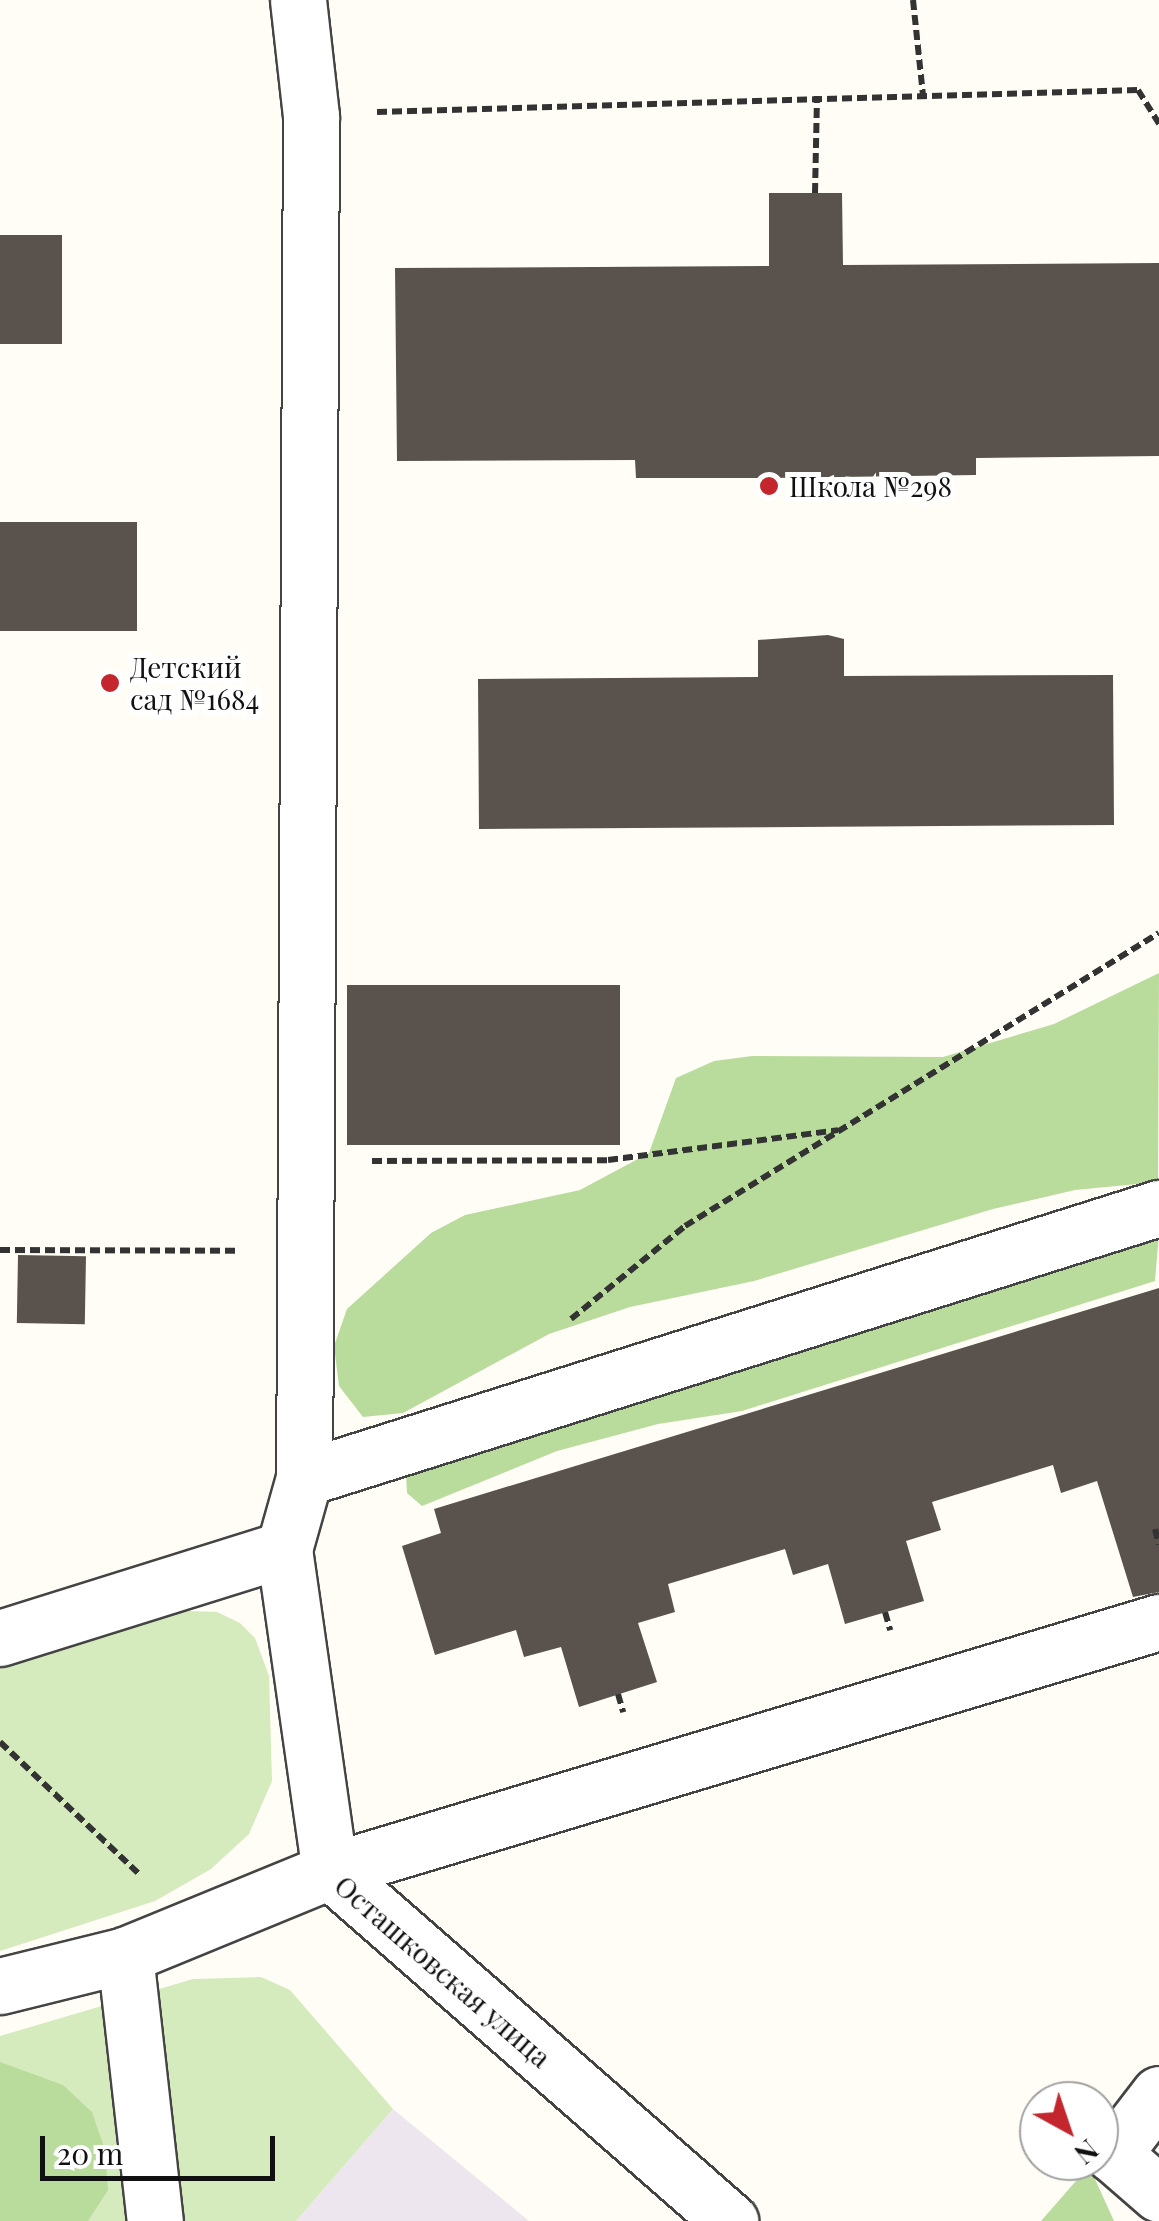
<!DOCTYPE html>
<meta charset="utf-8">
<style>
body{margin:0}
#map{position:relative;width:1159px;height:2221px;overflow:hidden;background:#fffdf5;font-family:"Playfair Display",serif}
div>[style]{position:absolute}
.industrial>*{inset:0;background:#eee6ef}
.green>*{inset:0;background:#d5ebbd}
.forest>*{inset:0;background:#b9dc9c}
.building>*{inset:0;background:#5a524d;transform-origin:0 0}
.path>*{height:6px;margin-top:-3px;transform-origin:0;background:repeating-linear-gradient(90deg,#333 0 10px,transparent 0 15px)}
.roads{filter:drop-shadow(2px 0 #444) drop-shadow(-2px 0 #444) drop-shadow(0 2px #444) drop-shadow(0 -2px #444)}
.minor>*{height:55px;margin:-27.5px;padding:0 27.5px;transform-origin:27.5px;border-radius:27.5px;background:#fff}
.dots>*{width:28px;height:28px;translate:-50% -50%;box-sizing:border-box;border:5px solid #fff;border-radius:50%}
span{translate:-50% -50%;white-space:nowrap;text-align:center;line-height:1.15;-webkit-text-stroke:10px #fff;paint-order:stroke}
.poi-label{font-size:28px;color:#111}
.left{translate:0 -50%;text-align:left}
.street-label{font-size:28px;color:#111}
.north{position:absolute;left:1019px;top:2081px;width:100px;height:100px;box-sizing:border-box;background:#fff;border:2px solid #a0a0a0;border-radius:50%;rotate:140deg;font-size:28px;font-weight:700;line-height:40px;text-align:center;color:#111}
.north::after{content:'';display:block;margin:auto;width:35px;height:45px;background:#c4262e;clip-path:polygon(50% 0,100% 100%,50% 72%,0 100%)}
.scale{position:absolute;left:40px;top:2136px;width:235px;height:45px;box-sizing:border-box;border:5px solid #111;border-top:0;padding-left:12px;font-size:30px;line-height:35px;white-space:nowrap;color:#111;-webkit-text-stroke:8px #fff;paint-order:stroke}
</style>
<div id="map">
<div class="industrial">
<div style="clip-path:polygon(393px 2109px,529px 2221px,296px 2221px)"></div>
</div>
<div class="green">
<div style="clip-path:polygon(188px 1611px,217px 1612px,240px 1623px,255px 1638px,269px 1676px,272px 1781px,249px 1834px,211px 1869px,155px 1901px,0 1951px,0 1660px)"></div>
<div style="clip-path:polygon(261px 1977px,290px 1990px,393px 2109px,296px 2221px,0 2221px,0 2036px,193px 1979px)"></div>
</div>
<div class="forest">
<div style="clip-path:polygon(1159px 973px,1158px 1182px,1075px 1190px,993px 1209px,754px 1281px,630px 1307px,549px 1334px,403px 1413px,363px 1417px,339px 1386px,334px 1346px,347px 1309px,431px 1233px,465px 1215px,580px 1190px,649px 1153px,676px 1078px,714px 1061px,752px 1056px,943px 1057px,1054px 1024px)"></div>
<div style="clip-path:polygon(1159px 1233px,1155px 1281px,742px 1411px,658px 1424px,557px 1451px,422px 1506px,407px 1493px,406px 1473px)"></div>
<div style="clip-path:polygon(0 2062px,63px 2085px,92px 2112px,105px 2150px,108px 2190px,88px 2221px,0 2221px)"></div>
<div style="clip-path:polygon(1089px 2166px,1114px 2221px,1041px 2221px)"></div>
</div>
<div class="building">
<div style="clip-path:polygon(769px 193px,842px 193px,843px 265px,1159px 263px,1159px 456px,976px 458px,976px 475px,772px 478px,636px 478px,635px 460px,397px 461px,395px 268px,769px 266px)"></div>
<div style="left:0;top:235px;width:62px;height:109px"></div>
<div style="left:0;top:522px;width:137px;height:109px"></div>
<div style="clip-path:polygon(828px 635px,844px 639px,844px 676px,1113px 675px,1114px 825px,479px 829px,478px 679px,758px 677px,758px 640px)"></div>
<div style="left:620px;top:985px;width:160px;height:273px;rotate:90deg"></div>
<div style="left:18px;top:1255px;width:68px;height:68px;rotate:1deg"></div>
<div style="clip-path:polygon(1159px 1288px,1159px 1592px,1133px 1597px,1097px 1481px,1061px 1493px,1053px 1465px,932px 1502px,941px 1530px,906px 1541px,924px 1601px,845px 1624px,828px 1564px,793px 1575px,785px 1549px,668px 1584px,675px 1612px,638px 1623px,657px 1682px,579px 1707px,561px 1647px,524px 1657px,516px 1630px,435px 1655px,402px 1546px,441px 1533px,434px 1509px)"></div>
</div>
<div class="path">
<div style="left:913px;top:0;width:96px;rotate:84deg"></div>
<div style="left:377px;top:112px;width:761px;rotate:-1.66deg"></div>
<div style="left:1138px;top:90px;width:40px;rotate:58deg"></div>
<div style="left:815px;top:193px;width:97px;rotate:-88.8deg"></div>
<div style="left:372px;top:1161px;width:236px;rotate:-0.2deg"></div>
<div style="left:608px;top:1160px;width:232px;rotate:-7.4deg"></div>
<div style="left:0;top:1250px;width:239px;rotate:0.2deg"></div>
<div style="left:571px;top:1319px;width:147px;rotate:-39.2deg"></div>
<div style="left:685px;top:1226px;width:557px;rotate:-31.72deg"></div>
<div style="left:1155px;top:1529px;width:16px;rotate:76deg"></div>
<div style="left:885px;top:1612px;width:19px;rotate:74deg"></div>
<div style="left:618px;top:1694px;width:19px;rotate:74deg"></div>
<div style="left:0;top:1742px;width:193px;rotate:43.5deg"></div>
</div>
<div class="roads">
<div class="minor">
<div style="left:298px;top:0;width:117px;rotate:83.6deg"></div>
<div style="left:311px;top:116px;width:1362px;rotate:90.29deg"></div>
<div style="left:304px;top:1478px;width:74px;rotate:105.7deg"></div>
<div style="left:284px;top:1549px;width:325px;rotate:81.9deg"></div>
<div style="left:330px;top:1871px;width:866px;rotate:-16.72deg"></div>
<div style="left:304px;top:1478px;width:897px;rotate:-17.53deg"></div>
<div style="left:0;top:1638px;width:298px;rotate:-17.4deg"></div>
<div style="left:125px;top:1955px;width:268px;rotate:83.6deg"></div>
<div style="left:0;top:1986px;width:129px;rotate:-13.9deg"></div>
<div style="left:125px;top:1955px;width:222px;rotate:-22.3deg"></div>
<div style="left:330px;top:1871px;width:532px;rotate:41.19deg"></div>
<div style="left:1159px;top:2094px;width:76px;rotate:127.5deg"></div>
<div style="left:1113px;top:2154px;width:61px;rotate:41deg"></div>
</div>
</div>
<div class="dots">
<div style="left:769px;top:486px;background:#c4262e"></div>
<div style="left:110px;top:683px;background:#c4262e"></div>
</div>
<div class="poi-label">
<span class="left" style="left:789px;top:486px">Школа №298</span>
<span class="left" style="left:130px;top:683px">Детский<br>сад №1684</span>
</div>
<div class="street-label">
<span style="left:443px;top:1971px;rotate:41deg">Осташковская улица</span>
</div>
<div class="north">N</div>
<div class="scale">20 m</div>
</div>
